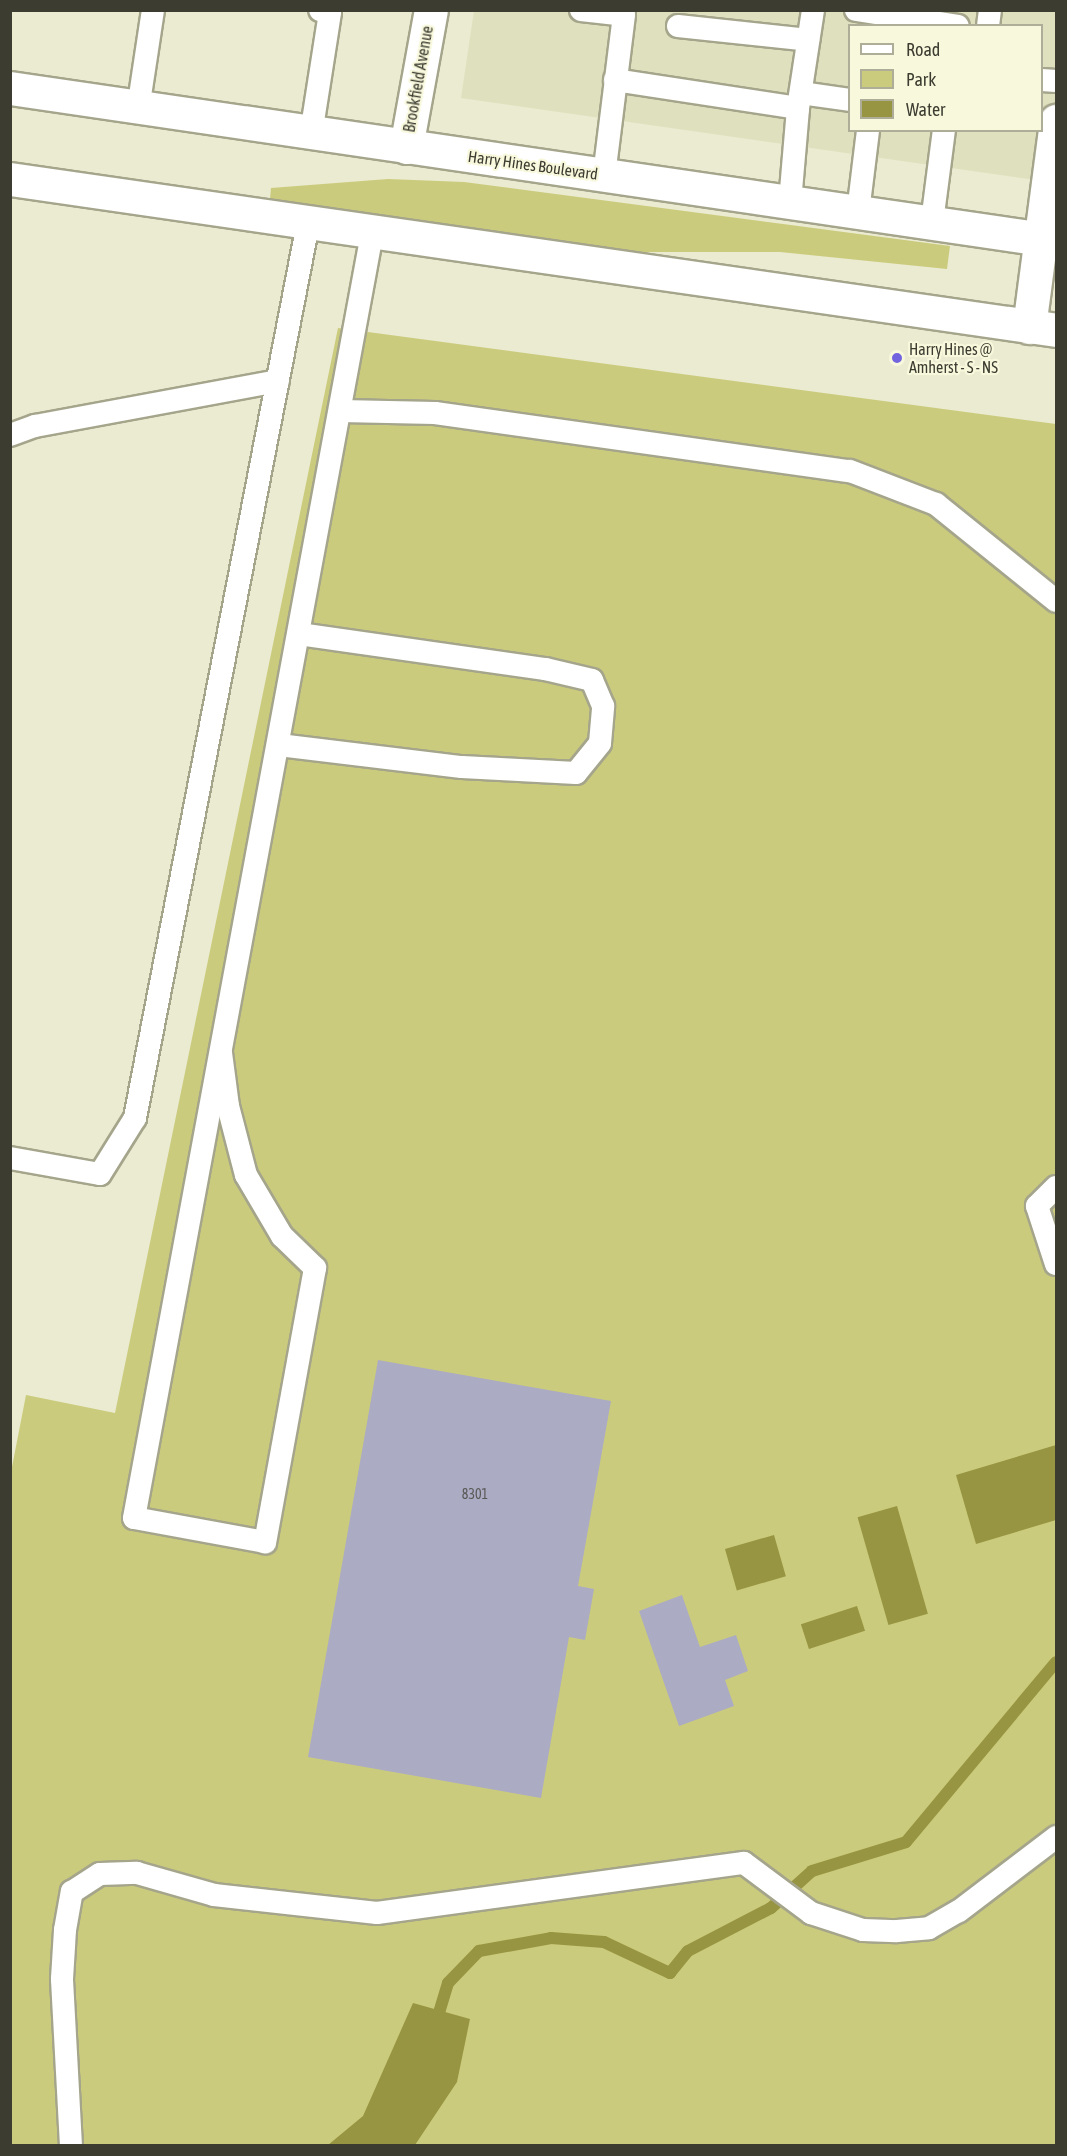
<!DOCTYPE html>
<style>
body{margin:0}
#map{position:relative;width:1067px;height:2156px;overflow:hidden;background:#eaebd0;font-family:"Asap Condensed",sans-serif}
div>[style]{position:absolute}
.built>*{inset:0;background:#dfe0be}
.green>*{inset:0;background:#cbcb7d}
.water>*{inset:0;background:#979541;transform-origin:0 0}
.stream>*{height:12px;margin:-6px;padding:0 6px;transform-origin:6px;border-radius:6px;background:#979541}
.building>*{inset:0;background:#ababc4}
.roads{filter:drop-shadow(2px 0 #a5a58c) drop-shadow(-2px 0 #a5a58c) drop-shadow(0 2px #a5a58c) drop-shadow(0 -2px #a5a58c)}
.lane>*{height:22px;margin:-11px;padding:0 11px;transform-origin:11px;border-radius:11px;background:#fff}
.street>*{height:33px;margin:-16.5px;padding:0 16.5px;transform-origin:16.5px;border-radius:16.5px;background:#fff}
.primary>*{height:33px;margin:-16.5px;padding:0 16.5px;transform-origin:16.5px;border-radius:16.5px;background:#fff}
.dots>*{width:16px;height:16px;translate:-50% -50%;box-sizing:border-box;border:3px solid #f8f8dd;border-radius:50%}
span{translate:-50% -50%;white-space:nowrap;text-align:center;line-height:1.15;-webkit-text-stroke:4.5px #f8f8dd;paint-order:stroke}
.number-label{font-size:14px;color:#585856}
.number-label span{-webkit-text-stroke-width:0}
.street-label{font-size:16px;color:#3c3c31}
.poi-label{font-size:16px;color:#3c3c31}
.left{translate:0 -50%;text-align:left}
.frame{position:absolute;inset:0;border:12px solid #3c3c31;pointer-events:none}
.legend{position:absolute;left:848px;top:24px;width:195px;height:108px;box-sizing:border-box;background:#f8f8dd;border:2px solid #adad98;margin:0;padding:8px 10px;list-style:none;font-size:18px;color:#3c3c31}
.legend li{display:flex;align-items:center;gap:12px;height:30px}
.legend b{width:30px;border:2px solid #adad98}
</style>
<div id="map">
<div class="built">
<div style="clip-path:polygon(evenodd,474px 11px,1056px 11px,1056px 183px,461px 98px,474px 11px,850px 26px,1042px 26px,1042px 130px,850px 130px,850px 26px)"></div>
</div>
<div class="green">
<div style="clip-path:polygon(388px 179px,464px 182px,950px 246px,947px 269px,780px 252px,639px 252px,270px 199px,271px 188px)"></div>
<div style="clip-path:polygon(338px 328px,1056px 424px,1056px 2145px,11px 2146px,11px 1472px,26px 1395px,115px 1413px)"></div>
</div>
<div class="water">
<div style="clip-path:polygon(1056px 1445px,1056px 1520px,976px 1544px,956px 1475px)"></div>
<div style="left:897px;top:1506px;width:112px;height:41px;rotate:74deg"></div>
<div style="left:774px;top:1535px;width:43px;height:51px;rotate:74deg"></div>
<div style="left:857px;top:1606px;width:26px;height:59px;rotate:72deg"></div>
<div style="clip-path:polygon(413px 2003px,470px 2019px,457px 2082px,415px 2145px,328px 2145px,363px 2116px)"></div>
</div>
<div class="stream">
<div style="left:435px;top:2026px;width:45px;rotate:-73.2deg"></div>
<div style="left:448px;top:1983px;width:45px;rotate:-45.9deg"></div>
<div style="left:479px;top:1951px;width:73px;rotate:-10.2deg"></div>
<div style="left:551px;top:1938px;width:53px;rotate:4.3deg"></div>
<div style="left:604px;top:1942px;width:73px;rotate:25.2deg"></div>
<div style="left:670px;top:1973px;width:28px;rotate:-51deg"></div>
<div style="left:688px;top:1951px;width:93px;rotate:-27.4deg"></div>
<div style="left:771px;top:1908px;width:55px;rotate:-42.1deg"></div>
<div style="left:812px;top:1871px;width:98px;rotate:-17.1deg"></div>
<div style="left:906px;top:1842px;width:234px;rotate:-50.2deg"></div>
</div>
<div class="building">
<div style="clip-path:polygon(378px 1360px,611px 1401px,578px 1586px,594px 1589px,585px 1640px,569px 1637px,541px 1798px,308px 1757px)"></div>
<div style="clip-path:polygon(682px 1595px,700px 1647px,736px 1635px,748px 1671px,725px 1680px,734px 1706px,679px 1726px,639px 1611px)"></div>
</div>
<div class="roads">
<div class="lane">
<div style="left:581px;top:10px;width:43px;rotate:6.6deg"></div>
<div style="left:624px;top:15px;width:161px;rotate:97.1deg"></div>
<div style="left:856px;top:10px;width:103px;rotate:8.9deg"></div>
<div style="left:678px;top:26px;width:131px;rotate:6.1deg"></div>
<div style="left:988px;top:26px;width:16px;rotate:-83deg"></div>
<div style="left:615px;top:80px;width:185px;rotate:8.7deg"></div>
<div style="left:798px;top:108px;width:99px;rotate:-81.3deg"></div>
<div style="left:1042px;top:80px;width:14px;rotate:4deg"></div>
<div style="left:801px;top:93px;width:49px;rotate:8.1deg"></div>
<div style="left:138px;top:109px;width:100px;rotate:-81.4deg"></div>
<div style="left:311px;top:134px;width:123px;rotate:-81.1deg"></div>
<div style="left:330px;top:12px;width:10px;rotate:-169deg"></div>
<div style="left:790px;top:202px;width:94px;rotate:-85.1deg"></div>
<div style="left:858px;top:212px;width:83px;rotate:-83deg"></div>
<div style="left:932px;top:222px;width:93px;rotate:-82.6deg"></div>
<div style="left:341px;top:411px;width:94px;rotate:1.2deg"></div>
<div style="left:435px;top:413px;width:419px;rotate:8deg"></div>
<div style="left:850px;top:471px;width:92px;rotate:21deg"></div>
<div style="left:936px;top:504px;width:154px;rotate:38.9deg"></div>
<div style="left:10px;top:435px;width:27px;rotate:-20deg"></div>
<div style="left:35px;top:426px;width:247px;rotate:-10.5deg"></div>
<div style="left:279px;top:745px;width:184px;rotate:6.9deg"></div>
<div style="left:462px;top:767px;width:114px;rotate:3deg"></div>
<div style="left:576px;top:773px;width:38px;rotate:-51deg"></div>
<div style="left:600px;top:743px;width:37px;rotate:-85deg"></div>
<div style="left:603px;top:706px;width:28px;rotate:-113deg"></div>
<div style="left:592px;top:680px;width:48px;rotate:-166.8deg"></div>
<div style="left:545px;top:669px;width:248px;rotate:-171.9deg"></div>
<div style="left:221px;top:1053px;width:53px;rotate:82.5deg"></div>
<div style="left:228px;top:1106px;width:71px;rotate:75.4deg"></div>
<div style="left:246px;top:1175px;width:71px;rotate:59.5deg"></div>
<div style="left:282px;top:1236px;width:46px;rotate:44.1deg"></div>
<div style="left:315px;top:1268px;width:279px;rotate:100.3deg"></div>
<div style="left:265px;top:1542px;width:133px;rotate:-169.6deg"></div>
<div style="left:134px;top:1518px;width:1306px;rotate:-79.5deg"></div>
<div style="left:10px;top:1158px;width:91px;rotate:10.1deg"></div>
<div style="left:100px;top:1174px;width:66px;rotate:-58deg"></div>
<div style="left:135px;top:1118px;width:911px;rotate:-79.05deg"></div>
<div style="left:1056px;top:1187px;width:27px;rotate:135deg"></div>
<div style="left:1037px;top:1206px;width:61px;rotate:71.9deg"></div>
<div style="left:71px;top:2146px;width:167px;rotate:-93.1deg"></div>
<div style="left:62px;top:1979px;width:49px;rotate:-86.5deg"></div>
<div style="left:65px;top:1930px;width:39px;rotate:-80deg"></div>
<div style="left:72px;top:1892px;width:33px;rotate:-33deg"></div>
<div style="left:100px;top:1874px;width:37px;rotate:-2deg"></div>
<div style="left:137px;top:1873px;width:80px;rotate:15.9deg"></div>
<div style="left:214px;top:1895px;width:164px;rotate:6.3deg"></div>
<div style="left:377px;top:1913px;width:370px;rotate:-7.8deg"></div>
<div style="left:744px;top:1863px;width:84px;rotate:36.7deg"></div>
<div style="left:811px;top:1913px;width:55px;rotate:18.1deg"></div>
<div style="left:863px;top:1930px;width:34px;rotate:2deg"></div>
<div style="left:897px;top:1931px;width:32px;rotate:-5deg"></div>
<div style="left:929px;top:1928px;width:34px;rotate:-30deg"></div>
<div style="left:959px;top:1911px;width:122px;rotate:-37.3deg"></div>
</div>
<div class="street">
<div style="left:406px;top:147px;width:139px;rotate:-79.7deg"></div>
<div style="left:1029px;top:327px;width:208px;rotate:-82.5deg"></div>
</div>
<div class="primary">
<div style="left:10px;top:88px;width:1057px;rotate:8.32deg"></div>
<div style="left:10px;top:179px;width:1057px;rotate:8.21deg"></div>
</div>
</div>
<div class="dots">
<div style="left:897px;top:358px;background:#7264df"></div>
</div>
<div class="number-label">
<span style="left:475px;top:1494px">8301</span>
</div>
<div class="street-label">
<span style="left:418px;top:79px;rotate:-80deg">Brookfield Avenue</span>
<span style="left:533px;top:165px;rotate:8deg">Harry Hines Boulevard</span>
</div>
<div class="poi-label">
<span class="left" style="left:909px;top:358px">Harry Hines @<br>Amherst - S - NS</span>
</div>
<div class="frame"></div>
<ul class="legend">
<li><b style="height:8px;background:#fff"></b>Road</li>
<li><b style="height:16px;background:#cbcb7d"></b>Park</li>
<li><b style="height:16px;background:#979541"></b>Water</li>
</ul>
</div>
